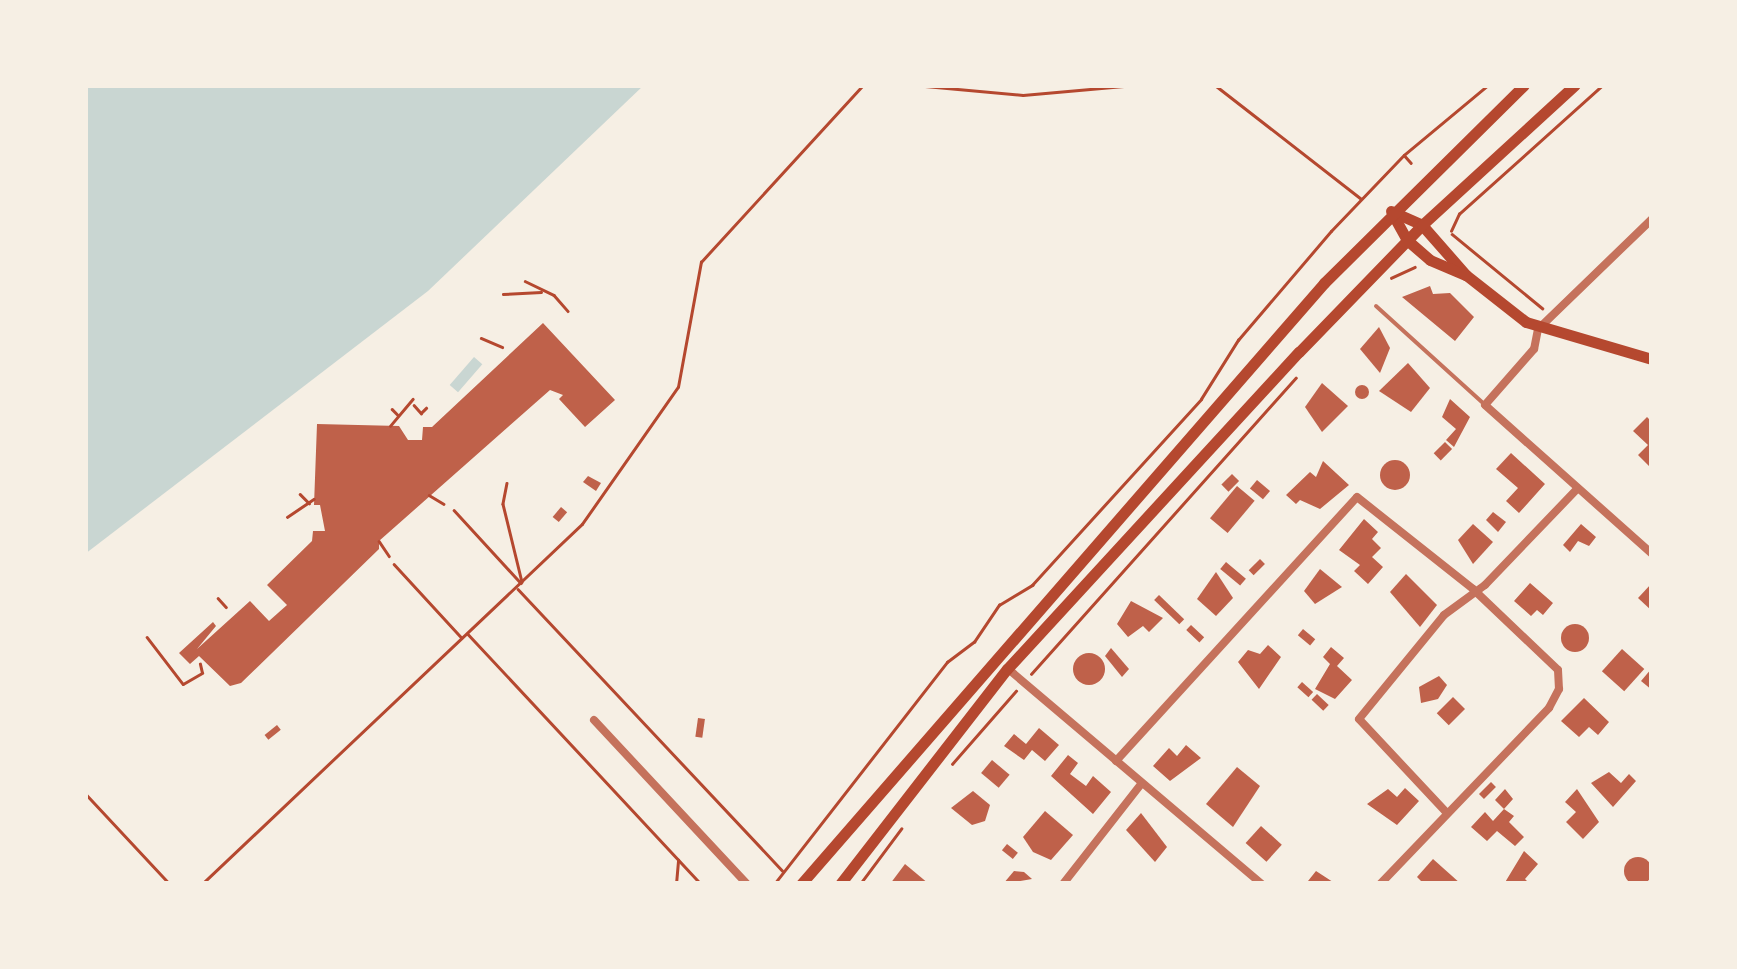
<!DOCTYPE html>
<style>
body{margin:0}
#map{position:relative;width:1737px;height:969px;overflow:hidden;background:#f6efe4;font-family:"Exo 2",sans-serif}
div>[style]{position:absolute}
.water>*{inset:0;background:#c9d6d2;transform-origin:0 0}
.building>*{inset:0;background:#bf614a;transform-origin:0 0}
.round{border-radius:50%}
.path>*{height:2.5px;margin:-1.25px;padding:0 1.25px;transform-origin:1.25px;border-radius:1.25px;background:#b5482f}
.service>*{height:4px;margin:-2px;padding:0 2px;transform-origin:2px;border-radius:2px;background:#c5725c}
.minor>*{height:8px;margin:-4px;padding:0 4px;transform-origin:4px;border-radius:4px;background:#c5725c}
.secondary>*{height:11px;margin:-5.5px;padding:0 5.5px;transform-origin:5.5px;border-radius:5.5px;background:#b5482f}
span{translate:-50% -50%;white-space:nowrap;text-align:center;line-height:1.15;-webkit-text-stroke:9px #f6efe4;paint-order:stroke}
.frame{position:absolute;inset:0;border:88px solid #f6efe4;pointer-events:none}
</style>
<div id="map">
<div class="water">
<div style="clip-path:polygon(85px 85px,644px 85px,428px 291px,85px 554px)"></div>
<div style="left:474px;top:357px;width:11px;height:37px;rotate:41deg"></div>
</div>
<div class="building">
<div style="clip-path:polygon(1430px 286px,1433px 294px,1450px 293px,1474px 317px,1455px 341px,1402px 297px)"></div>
<div style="clip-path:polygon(543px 323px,615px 400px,585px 427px,559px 399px,563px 395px,550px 390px,379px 541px,379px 549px,241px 683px,230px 686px,199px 656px,190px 664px,179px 653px,213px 622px,216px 626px,197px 649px,250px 601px,269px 621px,287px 605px,267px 585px,312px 541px,313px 531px,325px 531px,320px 505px,314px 505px,317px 424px,399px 426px,408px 440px,422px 440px,423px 427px,432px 427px)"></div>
<div style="clip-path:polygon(1379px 327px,1390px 348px,1380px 373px,1360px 349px)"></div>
<div style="clip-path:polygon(1408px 363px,1430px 388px,1411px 412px,1379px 391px)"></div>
<div style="clip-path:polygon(1322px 383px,1348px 406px,1322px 432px,1305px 407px)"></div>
<div class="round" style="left:1355px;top:385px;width:14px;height:14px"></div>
<div style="clip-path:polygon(1450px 399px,1470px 417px,1454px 447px,1446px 440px,1456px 429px,1442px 417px)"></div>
<div style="clip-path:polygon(1647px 417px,1652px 422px,1652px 469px,1638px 455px,1648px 445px,1633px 431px)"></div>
<div style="left:1445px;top:442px;width:10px;height:16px;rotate:45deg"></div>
<div style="clip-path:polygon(1511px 453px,1545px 484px,1519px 513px,1506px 501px,1518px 488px,1496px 469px)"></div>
<div class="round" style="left:1380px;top:460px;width:30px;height:30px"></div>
<div style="clip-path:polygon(1323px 461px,1349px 485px,1320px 509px,1300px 500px,1296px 504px,1286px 495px,1310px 472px,1316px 477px)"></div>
<div style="left:1232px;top:474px;width:10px;height:15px;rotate:45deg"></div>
<div style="clip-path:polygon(588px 476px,601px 483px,596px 491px,583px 482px)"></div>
<div style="left:1257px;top:480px;width:17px;height:11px;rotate:40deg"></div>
<div style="left:1237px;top:486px;width:23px;height:42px;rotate:40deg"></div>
<div style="left:561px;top:507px;width:8px;height:13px;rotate:40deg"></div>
<div style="clip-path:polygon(1493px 512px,1506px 522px,1498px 532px,1486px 520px)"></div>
<div style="clip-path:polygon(1364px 519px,1378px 532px,1372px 539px,1381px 548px,1372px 557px,1383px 567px,1368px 584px,1354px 571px,1360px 565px,1339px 550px)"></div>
<div style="clip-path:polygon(1473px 524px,1493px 542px,1473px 564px,1458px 540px)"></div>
<div style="clip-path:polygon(1581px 524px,1596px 537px,1589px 546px,1578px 541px,1570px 552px,1563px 545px)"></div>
<div style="left:1260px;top:559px;width:7px;height:16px;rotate:45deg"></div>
<div style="left:1226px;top:562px;width:26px;height:9px;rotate:40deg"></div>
<div style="clip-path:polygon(1320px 569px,1342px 587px,1315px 604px,1304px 591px)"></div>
<div style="clip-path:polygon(1216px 572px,1233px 598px,1216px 616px,1197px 599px)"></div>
<div style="clip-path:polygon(1406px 574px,1437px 605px,1420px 627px,1390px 592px)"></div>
<div style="clip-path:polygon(1530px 583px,1553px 603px,1543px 615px,1537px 610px,1531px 616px,1514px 601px)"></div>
<div style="clip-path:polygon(1652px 583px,1652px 611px,1638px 598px)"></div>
<div style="left:1159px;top:595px;width:35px;height:7px;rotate:44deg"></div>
<div style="clip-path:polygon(1131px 601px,1163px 618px,1149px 632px,1143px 626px,1128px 637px,1117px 624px)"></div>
<div class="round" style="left:1561px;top:624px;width:28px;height:28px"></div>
<div style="left:1191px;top:625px;width:18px;height:7px;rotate:43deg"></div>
<div style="left:1303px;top:629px;width:16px;height:8px;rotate:40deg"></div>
<div style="clip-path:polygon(1268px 645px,1281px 657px,1259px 689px,1238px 662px,1248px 650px,1260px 654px)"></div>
<div style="clip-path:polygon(1331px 647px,1344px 658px,1337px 666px,1352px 680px,1335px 699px,1315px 689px,1330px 664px,1323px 657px)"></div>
<div style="clip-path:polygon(1111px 648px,1129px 669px,1122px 677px,1105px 656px)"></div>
<div style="left:1622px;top:649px;width:30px;height:30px;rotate:42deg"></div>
<div class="round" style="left:1073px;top:653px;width:32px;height:32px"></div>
<div style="clip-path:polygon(1652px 668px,1652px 690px,1641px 681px)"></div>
<div style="clip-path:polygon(1439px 676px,1447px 685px,1438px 699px,1421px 703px,1419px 687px)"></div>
<div style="left:1302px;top:682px;width:15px;height:7px;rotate:42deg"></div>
<div style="left:1317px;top:694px;width:16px;height:8px;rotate:43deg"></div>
<div style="left:1453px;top:697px;width:17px;height:23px;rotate:45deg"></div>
<div style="clip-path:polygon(1584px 698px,1609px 722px,1598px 735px,1589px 727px,1579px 737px,1561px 721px)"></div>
<div style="left:698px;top:718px;width:7px;height:19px;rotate:8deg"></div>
<div style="left:277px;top:725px;width:6px;height:16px;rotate:51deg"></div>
<div style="clip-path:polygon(1039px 728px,1059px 745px,1045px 761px,1032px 750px,1024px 760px,1004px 746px,1014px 734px,1026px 744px)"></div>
<div style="clip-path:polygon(1186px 745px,1201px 758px,1170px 781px,1153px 766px,1169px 748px,1177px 756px)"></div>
<div style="clip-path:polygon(1068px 755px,1078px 763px,1070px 774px,1086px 786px,1093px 776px,1111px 792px,1093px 814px,1051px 776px)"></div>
<div style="left:992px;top:760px;width:23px;height:17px;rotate:40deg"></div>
<div style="clip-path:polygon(1237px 767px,1260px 786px,1233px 827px,1206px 804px)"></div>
<div style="clip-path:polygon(1609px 772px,1621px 783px,1629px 774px,1636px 781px,1613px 807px,1591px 783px)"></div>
<div style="left:1491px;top:782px;width:7px;height:17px;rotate:45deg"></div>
<div style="clip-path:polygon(1405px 788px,1419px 801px,1397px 825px,1367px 804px,1388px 789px,1397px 797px)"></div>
<div style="clip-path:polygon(1505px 789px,1513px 799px,1504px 809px,1514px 816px,1509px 822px,1524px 837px,1515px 846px,1497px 831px,1487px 841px,1471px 827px,1485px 812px,1493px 821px,1504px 809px,1495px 800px)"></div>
<div style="clip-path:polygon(1577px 789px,1599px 822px,1583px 839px,1566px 822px,1576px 812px,1565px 802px)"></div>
<div style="clip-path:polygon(973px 791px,990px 805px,985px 821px,972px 825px,951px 808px)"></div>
<div style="clip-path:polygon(1045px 811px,1073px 835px,1051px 860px,1033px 852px,1023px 837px)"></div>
<div style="clip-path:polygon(1141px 813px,1167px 847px,1155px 862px,1126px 830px)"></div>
<div style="left:1261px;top:826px;width:28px;height:23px;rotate:42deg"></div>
<div style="left:1007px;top:844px;width:14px;height:8px;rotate:39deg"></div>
<div style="clip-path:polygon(1524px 851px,1538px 864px,1525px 879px,1530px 884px,1504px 884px)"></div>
<div class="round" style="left:1624px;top:857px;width:28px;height:28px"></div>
<div style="clip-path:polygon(1433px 859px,1461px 884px,1424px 884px,1417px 877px)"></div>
<div style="clip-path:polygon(905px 864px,929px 884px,890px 884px)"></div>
<div style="clip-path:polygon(1014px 871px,1024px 872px,1032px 879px,1003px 884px)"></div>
<div style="clip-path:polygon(1316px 871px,1336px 884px,1295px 884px,1308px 881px)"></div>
</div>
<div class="path">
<div style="left:914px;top:85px;width:109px;rotate:5.2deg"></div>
<div style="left:1023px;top:95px;width:112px;rotate:-5.1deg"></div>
<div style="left:1215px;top:85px;width:184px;rotate:37.9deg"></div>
<div style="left:1405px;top:156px;width:9px;rotate:49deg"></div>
<div style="left:1451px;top:231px;width:19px;rotate:-65deg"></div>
<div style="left:1459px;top:214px;width:193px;rotate:-41.9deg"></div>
<div style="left:1452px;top:234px;width:117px;rotate:39.4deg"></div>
<div style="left:1391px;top:278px;width:26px;rotate:-25deg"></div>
<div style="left:525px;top:281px;width:32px;rotate:26deg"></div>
<div style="left:554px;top:295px;width:21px;rotate:49deg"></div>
<div style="left:503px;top:294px;width:38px;rotate:-3deg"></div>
<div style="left:481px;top:338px;width:23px;rotate:23deg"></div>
<div style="left:414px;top:405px;width:11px;rotate:49deg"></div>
<div style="left:421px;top:413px;width:7px;rotate:-45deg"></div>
<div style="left:392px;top:409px;width:8px;rotate:45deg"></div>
<div style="left:390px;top:426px;width:35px;rotate:-50deg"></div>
<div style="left:507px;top:483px;width:21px;rotate:101deg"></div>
<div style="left:503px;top:504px;width:80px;rotate:76.3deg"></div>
<div style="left:300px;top:494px;width:13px;rotate:45deg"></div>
<div style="left:429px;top:495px;width:17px;rotate:31deg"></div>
<div style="left:454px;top:510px;width:99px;rotate:47.5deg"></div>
<div style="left:287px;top:517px;width:32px;rotate:-34deg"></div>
<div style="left:379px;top:541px;width:18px;rotate:56deg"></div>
<div style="left:394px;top:564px;width:100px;rotate:47.4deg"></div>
<div style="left:518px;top:589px;width:386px;rotate:46.8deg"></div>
<div style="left:218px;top:598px;width:12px;rotate:48deg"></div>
<div style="left:468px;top:634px;width:342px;rotate:47deg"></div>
<div style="left:147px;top:637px;width:59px;rotate:52.5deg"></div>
<div style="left:183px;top:684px;width:22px;rotate:-30deg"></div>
<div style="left:202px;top:673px;width:9px;rotate:-103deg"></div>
<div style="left:1031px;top:674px;width:397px;rotate:-48.2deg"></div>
<div style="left:952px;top:764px;width:97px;rotate:-48.8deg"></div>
<div style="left:85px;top:793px;width:125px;rotate:47deg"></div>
<div style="left:775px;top:883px;width:280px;rotate:-52.1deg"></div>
<div style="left:947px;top:662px;width:34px;rotate:-37deg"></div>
<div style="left:974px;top:642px;width:45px;rotate:-56deg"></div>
<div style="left:999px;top:605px;width:39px;rotate:-31deg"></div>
<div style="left:1032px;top:585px;width:251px;rotate:-47.7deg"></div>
<div style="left:1201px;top:399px;width:70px;rotate:-57.9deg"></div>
<div style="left:1238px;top:340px;width:143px;rotate:-49.5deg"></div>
<div style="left:1331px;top:231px;width:105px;rotate:-46.2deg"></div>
<div style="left:1404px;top:155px;width:109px;rotate:-39.8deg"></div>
<div style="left:202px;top:884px;width:523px;rotate:-43.45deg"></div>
<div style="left:582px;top:524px;width:167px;rotate:-55deg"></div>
<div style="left:678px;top:387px;width:127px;rotate:-79.6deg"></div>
<div style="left:701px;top:262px;width:240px;rotate:-47.5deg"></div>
<div style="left:676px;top:884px;width:24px;rotate:-85deg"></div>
<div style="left:860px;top:884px;width:69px;rotate:-53.3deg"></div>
</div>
<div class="service">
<div style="left:1376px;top:306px;width:147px;rotate:42.2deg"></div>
</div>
<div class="minor">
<div style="left:1652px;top:219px;width:158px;rotate:136deg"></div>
<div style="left:1538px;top:329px;width:20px;rotate:101deg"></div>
<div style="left:1534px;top:349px;width:74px;rotate:131.2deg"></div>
<div style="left:1485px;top:405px;width:224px;rotate:41.7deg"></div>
<div style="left:1007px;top:668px;width:334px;rotate:40.3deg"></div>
<div style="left:594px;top:720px;width:224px;rotate:47deg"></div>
<div style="left:1116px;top:761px;width:357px;rotate:-47.6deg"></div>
<div style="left:1357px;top:497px;width:148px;rotate:38.4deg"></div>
<div style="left:1473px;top:589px;width:117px;rotate:43.6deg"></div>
<div style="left:1558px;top:670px;width:19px;rotate:87deg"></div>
<div style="left:1559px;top:689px;width:21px;rotate:118deg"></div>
<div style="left:1549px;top:708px;width:244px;rotate:133.8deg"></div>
<div style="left:1446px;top:812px;width:127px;rotate:-133.1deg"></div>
<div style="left:1359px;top:719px;width:134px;rotate:-50.7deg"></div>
<div style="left:1444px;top:615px;width:51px;rotate:-36.2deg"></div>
<div style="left:1485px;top:585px;width:134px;rotate:-46.2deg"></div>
<div style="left:1063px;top:884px;width:128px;rotate:-52deg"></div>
</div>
<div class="secondary">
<div style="left:1391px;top:211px;width:34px;rotate:24deg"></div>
<div style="left:1422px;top:225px;width:67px;rotate:48.7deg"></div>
<div style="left:1466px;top:275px;width:76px;rotate:38.1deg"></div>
<div style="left:1526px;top:322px;width:131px;rotate:16.4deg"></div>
<div style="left:1392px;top:213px;width:31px;rotate:61deg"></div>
<div style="left:1407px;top:240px;width:30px;rotate:41deg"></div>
<div style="left:1430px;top:260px;width:39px;rotate:23deg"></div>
<div style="left:801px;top:884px;width:797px;rotate:-48.97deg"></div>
<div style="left:1324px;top:283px;width:281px;rotate:-44.7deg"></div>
<div style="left:840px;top:884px;width:272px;rotate:-52.2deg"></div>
<div style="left:1007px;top:669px;width:431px;rotate:-47.4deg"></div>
<div style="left:1299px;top:352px;width:177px;rotate:-45.9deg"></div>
<div style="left:1422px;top:225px;width:207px;rotate:-42.5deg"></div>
</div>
<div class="frame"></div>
</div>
